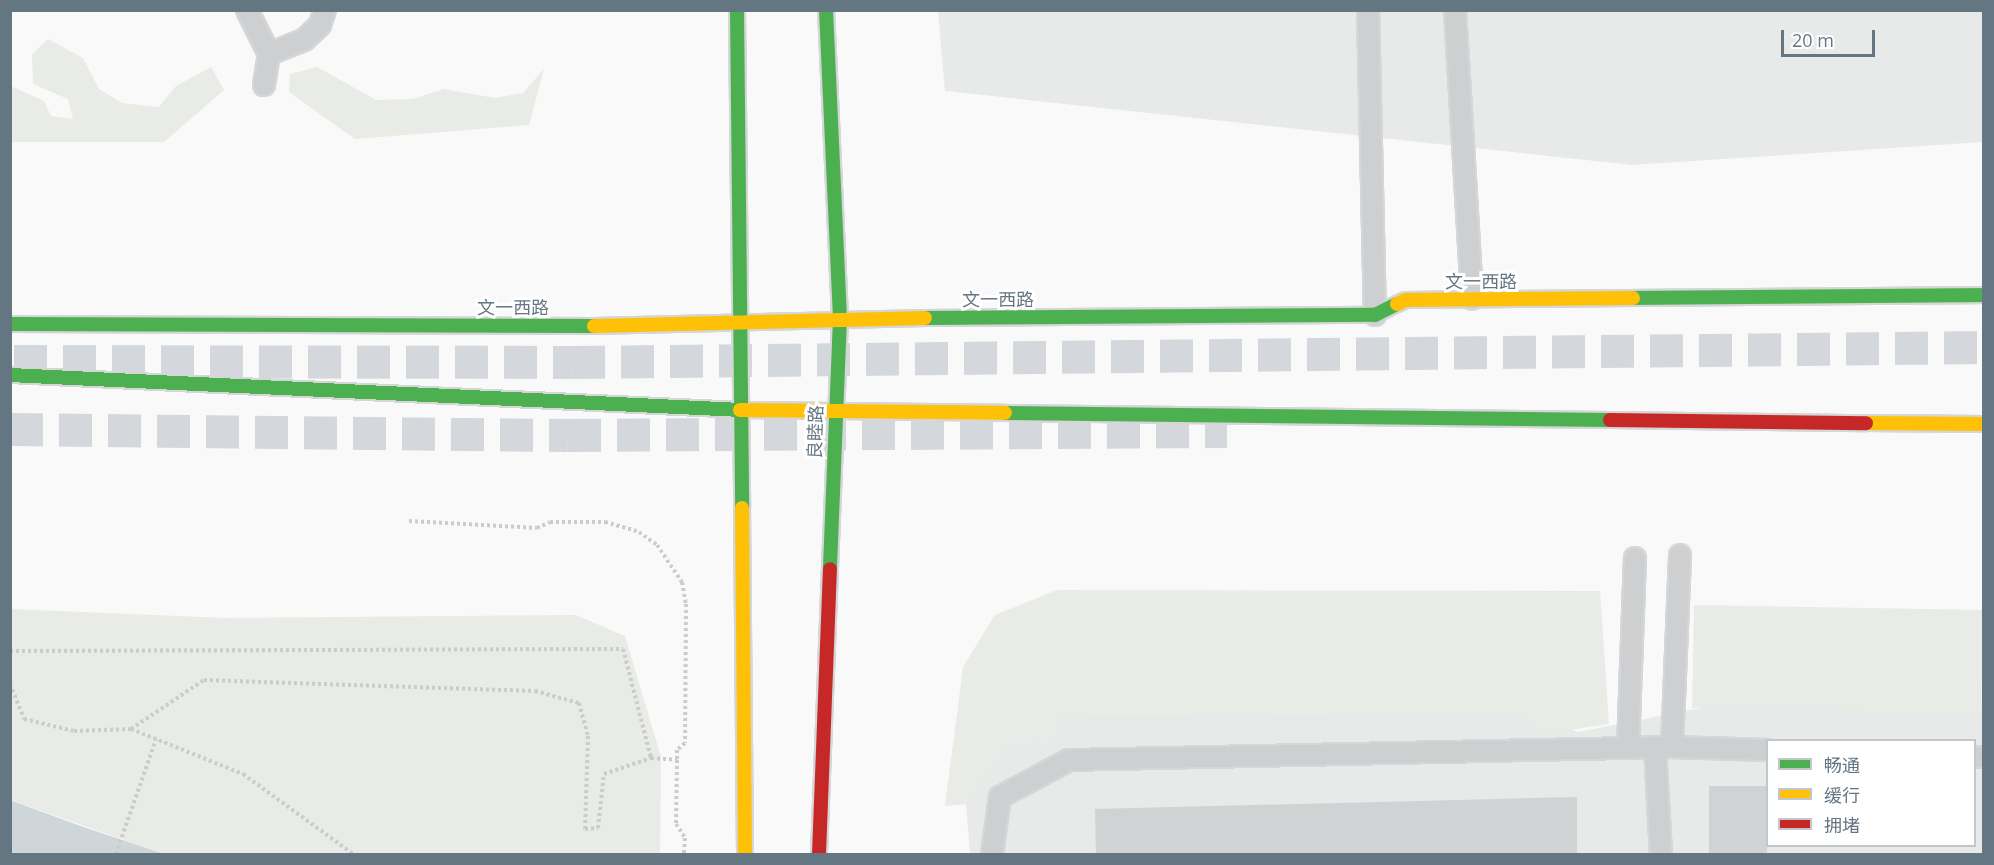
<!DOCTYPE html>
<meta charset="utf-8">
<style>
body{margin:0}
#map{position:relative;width:1994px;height:865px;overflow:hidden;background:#f9f9f9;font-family:"Open Sans","Noto Sans SC",sans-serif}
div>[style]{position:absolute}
.built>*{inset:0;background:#e8e9e9}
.green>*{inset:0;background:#e8ebe6;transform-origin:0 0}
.water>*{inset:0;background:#ced6d9}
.building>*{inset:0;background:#d0d2d3;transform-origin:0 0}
.highway-tunnel>*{height:33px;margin-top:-16.5px;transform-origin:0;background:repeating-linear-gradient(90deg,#d4d8dc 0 33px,transparent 0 49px)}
.path>*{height:4px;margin-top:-2px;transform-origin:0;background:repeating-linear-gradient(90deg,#cbcccd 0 3px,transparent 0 6px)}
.roads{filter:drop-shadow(2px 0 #d5d6d7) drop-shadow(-2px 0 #d5d6d7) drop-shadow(0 2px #d5d6d7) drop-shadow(0 -2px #d5d6d7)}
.lane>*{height:20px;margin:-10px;padding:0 10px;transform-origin:10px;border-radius:10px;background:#cecfd0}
.fast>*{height:14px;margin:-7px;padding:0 7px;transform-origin:7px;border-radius:7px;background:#4caf50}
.slow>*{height:14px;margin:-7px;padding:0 7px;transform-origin:7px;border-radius:7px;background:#ffc107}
.jam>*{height:14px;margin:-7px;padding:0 7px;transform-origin:7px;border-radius:7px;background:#c62828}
span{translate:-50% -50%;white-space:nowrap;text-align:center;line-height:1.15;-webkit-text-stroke:6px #fff;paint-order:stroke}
.street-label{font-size:18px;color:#657683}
.frame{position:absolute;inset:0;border:12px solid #657683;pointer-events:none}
.legend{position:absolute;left:1766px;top:739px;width:210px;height:108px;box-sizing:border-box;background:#fff;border:2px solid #c1c8cd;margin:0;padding:8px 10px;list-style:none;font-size:18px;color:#657683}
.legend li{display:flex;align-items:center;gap:12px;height:30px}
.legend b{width:30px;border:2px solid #c1c8cd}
.scale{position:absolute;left:1781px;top:30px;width:94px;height:27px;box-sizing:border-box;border:3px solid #657683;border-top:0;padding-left:8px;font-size:18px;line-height:21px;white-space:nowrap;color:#657683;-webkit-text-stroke:4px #fff;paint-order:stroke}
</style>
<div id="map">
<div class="built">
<div style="clip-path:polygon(938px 11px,1983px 11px,1983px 142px,1632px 165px,945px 91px)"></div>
<div style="clip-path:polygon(evenodd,1983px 705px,1983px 854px,970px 854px,966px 804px,987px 770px,1010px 742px,1057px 740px,1062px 714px,1526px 711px,1578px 732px,1706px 707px,1983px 705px,1768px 740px,1974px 740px,1974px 846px,1768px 846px,1768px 740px)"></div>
</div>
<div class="green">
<div style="clip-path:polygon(48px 39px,83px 58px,99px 89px,122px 103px,159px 107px,176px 86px,211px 67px,224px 90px,164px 142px,11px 142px,11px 86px,44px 101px,51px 116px,73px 119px,68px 99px,33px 84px,32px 54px)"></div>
<div style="clip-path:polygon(317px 67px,376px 100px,413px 99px,444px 89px,495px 98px,523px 93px,544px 69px,529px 125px,355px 139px,289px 92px,290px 74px)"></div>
<div style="clip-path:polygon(1057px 590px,1600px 591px,1609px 724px,1534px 735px,1526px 711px,1063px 714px,1057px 740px,1010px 742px,966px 804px,945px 806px,963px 667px,995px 615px)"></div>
<div style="left:1694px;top:605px;width:289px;height:103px;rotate:1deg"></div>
<div style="clip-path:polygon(10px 609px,225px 618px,576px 615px,625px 636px,661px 757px,660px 854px,164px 854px,11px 800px)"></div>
</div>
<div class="water">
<div style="clip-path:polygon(10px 800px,78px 825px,164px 854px,11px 854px)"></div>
</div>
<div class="building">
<div style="left:1709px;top:786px;width:58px;height:69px"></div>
<div style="clip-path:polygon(1577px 797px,1577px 855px,1096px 855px,1095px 809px)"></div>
</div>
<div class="highway-tunnel">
<div style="left:14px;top:361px;width:558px;rotate:0.1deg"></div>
<div style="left:572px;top:362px;width:1412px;rotate:-0.61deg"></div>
<div style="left:10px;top:429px;width:558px;rotate:0.62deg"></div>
<div style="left:568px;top:435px;width:659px;rotate:-0.35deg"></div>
</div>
<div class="path">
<div style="left:911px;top:12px;width:2px;rotate:-90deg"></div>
<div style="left:409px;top:521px;width:128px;rotate:3.1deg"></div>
<div style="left:537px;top:528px;width:14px;rotate:-25deg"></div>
<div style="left:550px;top:522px;width:55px"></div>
<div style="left:605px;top:522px;width:35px;rotate:16deg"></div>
<div style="left:639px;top:532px;width:22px;rotate:36deg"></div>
<div style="left:657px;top:545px;width:45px;rotate:56deg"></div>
<div style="left:682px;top:582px;width:22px;rotate:80deg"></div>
<div style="left:686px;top:604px;width:139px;rotate:90.4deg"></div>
<div style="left:685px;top:743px;width:11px;rotate:139deg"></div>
<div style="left:677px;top:750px;width:10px;rotate:90deg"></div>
<div style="left:677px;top:760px;width:64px;rotate:90.9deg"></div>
<div style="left:676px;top:824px;width:17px;rotate:57deg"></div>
<div style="left:685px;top:838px;width:16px;rotate:94deg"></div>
<div style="left:10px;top:651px;width:613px;rotate:-0.19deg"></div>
<div style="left:623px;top:649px;width:113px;rotate:75.6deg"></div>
<div style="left:10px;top:684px;width:38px;rotate:68deg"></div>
<div style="left:24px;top:719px;width:51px;rotate:13.5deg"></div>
<div style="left:74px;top:731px;width:57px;rotate:-2deg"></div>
<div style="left:131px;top:729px;width:121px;rotate:21.9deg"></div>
<div style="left:243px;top:774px;width:136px;rotate:36deg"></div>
<div style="left:131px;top:729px;width:88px;rotate:-33.9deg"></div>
<div style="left:204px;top:680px;width:331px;rotate:1.9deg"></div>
<div style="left:535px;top:691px;width:46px;rotate:15.3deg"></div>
<div style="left:579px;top:703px;width:34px;rotate:75deg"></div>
<div style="left:588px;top:736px;width:93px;rotate:91.8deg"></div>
<div style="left:585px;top:829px;width:13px;rotate:-4deg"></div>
<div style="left:598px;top:828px;width:54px;rotate:-83.7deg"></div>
<div style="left:604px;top:774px;width:50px;rotate:-18.8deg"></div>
<div style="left:651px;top:758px;width:26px;rotate:4deg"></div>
<div style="left:116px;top:854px;width:122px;rotate:-70.8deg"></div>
</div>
<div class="roads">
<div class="lane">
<div style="left:247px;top:10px;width:49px;rotate:63.4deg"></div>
<div style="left:1368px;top:10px;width:305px;rotate:88.7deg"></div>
<div style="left:1455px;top:10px;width:289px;rotate:86.6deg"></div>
<div style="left:264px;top:85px;width:31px;rotate:-81deg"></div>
<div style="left:269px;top:54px;width:38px;rotate:-22deg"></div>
<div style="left:304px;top:40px;width:22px;rotate:-43deg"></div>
<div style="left:320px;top:25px;width:16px;rotate:-72deg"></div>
<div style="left:1655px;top:747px;width:107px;rotate:86.8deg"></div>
<div style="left:1672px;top:747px;width:96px;rotate:1.8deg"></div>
<div style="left:1628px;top:748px;width:44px;rotate:-1.3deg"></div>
<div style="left:1672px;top:747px;width:192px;rotate:-87.6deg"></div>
<div style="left:1974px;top:757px;width:10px"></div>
<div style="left:992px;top:854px;width:58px;rotate:-82deg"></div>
<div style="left:1000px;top:797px;width:78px;rotate:-28.2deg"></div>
<div style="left:1069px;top:760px;width:559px;rotate:-1.23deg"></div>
<div style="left:1628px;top:748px;width:190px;rotate:-87.9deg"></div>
</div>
<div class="fast">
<div style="left:737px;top:10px;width:498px;rotate:89.4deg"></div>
<div style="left:826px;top:10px;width:308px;rotate:87.4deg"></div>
<div style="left:840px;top:318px;width:251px;rotate:92.3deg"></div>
<div style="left:1633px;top:298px;width:351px;rotate:-0.5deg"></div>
<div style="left:925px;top:318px;width:450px;rotate:-0.4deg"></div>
<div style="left:1375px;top:315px;width:25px;rotate:-27deg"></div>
<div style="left:10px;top:324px;width:584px;rotate:0.2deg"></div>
<div style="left:10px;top:375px;width:731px;rotate:2.74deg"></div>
<div style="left:1005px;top:413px;width:605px;rotate:0.66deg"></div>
</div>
<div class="slow">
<div style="left:1397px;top:304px;width:10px;rotate:-24deg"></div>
<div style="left:1406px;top:300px;width:227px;rotate:-0.5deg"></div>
<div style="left:594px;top:326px;width:331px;rotate:-1.4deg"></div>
<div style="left:740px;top:410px;width:265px;rotate:0.6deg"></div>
<div style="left:1866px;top:423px;width:118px;rotate:0.5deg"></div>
<div style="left:742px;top:508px;width:346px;rotate:89.5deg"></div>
</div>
<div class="jam">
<div style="left:1610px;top:420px;width:256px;rotate:0.7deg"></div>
<div style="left:819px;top:854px;width:285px;rotate:-87.8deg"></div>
</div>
</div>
<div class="street-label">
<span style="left:1481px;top:281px">文一西路</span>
<span style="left:998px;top:299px">文一西路</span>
<span style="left:513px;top:307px">文一西路</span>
<span style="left:815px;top:432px;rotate:-88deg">良睦路</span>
</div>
<div class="frame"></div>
<ul class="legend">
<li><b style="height:8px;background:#4caf50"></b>畅通</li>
<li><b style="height:8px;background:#ffc107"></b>缓行</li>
<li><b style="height:8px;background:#c62828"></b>拥堵</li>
</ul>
<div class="scale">20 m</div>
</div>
